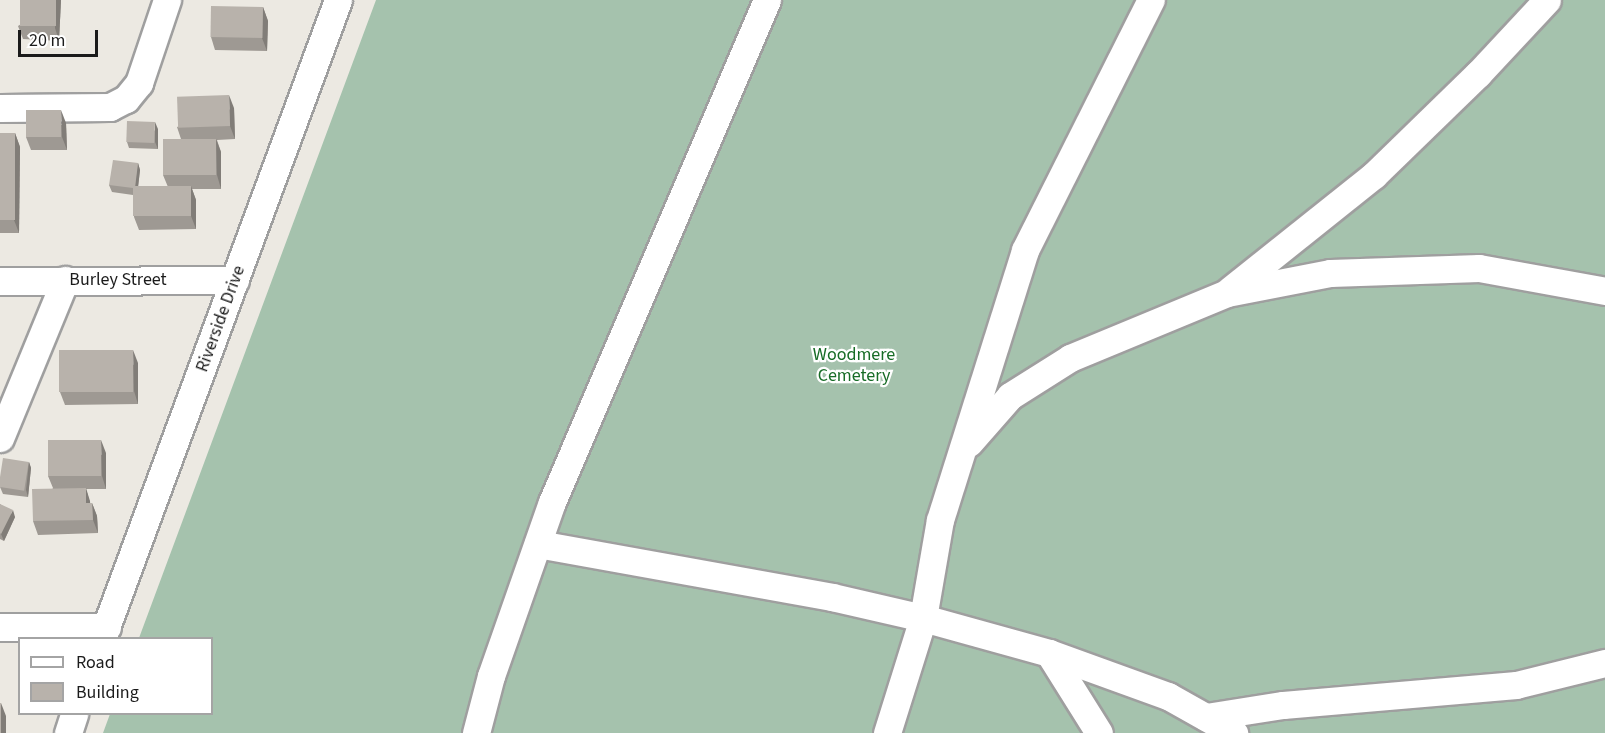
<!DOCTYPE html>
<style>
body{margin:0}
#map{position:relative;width:1605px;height:733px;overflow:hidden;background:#ece9e2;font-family:"Source Sans 3",sans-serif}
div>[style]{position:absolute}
.cemetery>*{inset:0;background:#a5c2ad}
.roads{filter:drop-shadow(2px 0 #9f9f9f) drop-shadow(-2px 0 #9f9f9f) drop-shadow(0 2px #9f9f9f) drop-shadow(0 -2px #9f9f9f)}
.minor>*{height:27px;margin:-13.5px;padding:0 13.5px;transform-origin:13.5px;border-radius:13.5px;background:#fff}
.wall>*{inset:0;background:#9e9993}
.shaded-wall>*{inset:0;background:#817d78}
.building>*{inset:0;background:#b8b2ab;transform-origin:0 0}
span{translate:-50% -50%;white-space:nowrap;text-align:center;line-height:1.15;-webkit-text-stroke:4.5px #fff;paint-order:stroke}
.street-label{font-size:18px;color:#1b1b1b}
.park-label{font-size:18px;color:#176c26}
.legend{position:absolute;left:18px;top:637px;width:195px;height:78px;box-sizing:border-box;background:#fff;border:2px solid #a4a4a4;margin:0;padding:8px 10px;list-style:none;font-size:18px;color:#1b1b1b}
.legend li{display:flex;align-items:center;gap:12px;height:30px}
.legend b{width:30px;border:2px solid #a4a4a4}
.scale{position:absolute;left:18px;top:30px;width:80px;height:27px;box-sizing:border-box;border:3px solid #1b1b1b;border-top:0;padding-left:8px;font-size:18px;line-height:21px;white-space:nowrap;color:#1b1b1b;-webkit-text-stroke:4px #fff;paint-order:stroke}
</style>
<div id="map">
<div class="cemetery">
<div style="clip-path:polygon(376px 0,1605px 0,1605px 733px,103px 733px,110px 714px,212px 714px,212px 638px,139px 638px)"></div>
</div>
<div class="roads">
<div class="minor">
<div style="left:0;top:108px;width:110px;rotate:-0.5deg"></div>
<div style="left:110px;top:107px;width:18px;rotate:-27deg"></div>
<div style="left:126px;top:99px;width:21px;rotate:-51deg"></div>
<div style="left:139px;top:83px;width:88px;rotate:-71.4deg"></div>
<div style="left:0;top:281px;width:235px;rotate:-0.2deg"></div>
<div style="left:1230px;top:290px;width:184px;rotate:-38.6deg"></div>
<div style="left:1374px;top:175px;width:145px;rotate:-44.2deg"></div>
<div style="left:1478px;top:74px;width:101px;rotate:-47deg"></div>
<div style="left:0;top:438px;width:171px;rotate:-67.6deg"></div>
<div style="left:969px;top:443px;width:62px;rotate:-48.9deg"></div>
<div style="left:1010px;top:396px;width:71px;rotate:-32.3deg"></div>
<div style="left:1070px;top:358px;width:170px;rotate:-22.5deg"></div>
<div style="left:1227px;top:293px;width:105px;rotate:-11deg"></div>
<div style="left:1330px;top:273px;width:149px;rotate:-1.9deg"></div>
<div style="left:1479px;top:268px;width:128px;rotate:10.3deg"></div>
<div style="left:538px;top:544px;width:299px;rotate:10.2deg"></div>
<div style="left:832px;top:597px;width:93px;rotate:13deg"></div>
<div style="left:923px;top:618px;width:131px;rotate:15.5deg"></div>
<div style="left:1049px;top:653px;width:127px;rotate:19.9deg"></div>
<div style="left:1168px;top:696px;width:76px;rotate:29.3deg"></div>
<div style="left:0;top:627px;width:107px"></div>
<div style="left:102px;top:638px;width:680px;rotate:-69.7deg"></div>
<div style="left:1049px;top:653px;width:94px;rotate:58deg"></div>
<div style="left:1206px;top:717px;width:78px;rotate:-8.9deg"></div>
<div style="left:1283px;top:705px;width:234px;rotate:-4.9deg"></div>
<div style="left:1516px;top:685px;width:92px;rotate:-13.9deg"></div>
<div style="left:68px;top:733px;width:20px;rotate:-72deg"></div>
<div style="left:476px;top:733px;width:59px;rotate:-75.3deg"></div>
<div style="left:491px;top:676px;width:184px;rotate:-70.7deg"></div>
<div style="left:552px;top:502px;width:546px;rotate:-66.82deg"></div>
<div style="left:887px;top:733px;width:121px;rotate:-72.6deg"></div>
<div style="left:923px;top:618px;width:99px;rotate:-80.2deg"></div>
<div style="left:940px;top:520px;width:283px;rotate:-72.5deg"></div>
<div style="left:1025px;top:250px;width:280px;rotate:-63.3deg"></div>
</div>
</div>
<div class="wall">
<div style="clip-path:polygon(61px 0,59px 41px,23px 39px,18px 26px)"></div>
<div style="clip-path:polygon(263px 7px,268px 21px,267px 51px,215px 50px,211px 37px)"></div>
<div style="clip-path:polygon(234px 108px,235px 139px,217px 140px,221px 152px,221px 189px,192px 189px,196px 200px,196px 229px,139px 230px,134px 217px,133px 195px,112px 192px,109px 185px,138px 163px,140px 170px,138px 188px,168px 187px,163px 175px,181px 139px,177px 127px)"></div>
<div style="clip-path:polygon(66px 123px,67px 150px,31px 150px,26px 137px)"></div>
<div style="clip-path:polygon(158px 129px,158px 149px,129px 148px,127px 142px)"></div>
<div style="clip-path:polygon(0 133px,15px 133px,20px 147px,19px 233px,0 233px)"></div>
<div style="clip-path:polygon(138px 363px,138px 404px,65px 405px,60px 392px)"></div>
<div style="clip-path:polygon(106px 453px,106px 489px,86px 489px,90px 503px,92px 503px,97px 516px,98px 533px,38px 535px,33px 521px,53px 488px,48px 476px)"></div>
<div style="clip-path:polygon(29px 462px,31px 468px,28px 497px,3px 494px,0 487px)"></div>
<div style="clip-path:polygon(0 504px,15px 517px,4px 541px,0 539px)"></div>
</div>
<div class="shaded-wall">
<div style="clip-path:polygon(56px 0,61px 0,59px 41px,55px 28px)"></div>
<div style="clip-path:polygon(263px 7px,268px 21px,267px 51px,262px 38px)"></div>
<div style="clip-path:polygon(229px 95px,234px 108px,235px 139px,230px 126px)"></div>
<div style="clip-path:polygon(61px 110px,66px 123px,67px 150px,62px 137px)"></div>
<div style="clip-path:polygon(155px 122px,158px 129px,158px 149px,155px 142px)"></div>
<div style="clip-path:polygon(15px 133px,20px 147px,19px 233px,14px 220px)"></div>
<div style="clip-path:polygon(216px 139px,221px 152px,221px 189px,217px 175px)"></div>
<div style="clip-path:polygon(138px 163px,140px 170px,137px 195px,134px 189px)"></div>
<div style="clip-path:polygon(191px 186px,196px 200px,196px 229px,191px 216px)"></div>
<div style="clip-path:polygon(133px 350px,138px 363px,138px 404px,134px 391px)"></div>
<div style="clip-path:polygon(101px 440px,106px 453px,106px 489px,102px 476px)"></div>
<div style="clip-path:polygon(29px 462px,31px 468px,28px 497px,26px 490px)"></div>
<div style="clip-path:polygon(86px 488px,90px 501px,91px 516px,86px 503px)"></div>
<div style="clip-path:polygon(92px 503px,97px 516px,98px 533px,93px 520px)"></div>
<div style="clip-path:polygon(13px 510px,15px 517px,4px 541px,1px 534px)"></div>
<div style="clip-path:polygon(1px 703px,6px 716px,6px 733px,1px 733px)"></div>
</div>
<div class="building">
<div style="left:20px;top:0;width:36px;height:26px"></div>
<div style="left:211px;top:6px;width:52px;height:31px;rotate:1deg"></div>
<div style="left:229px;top:95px;width:31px;height:52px;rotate:88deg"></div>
<div style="left:26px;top:110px;width:35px;height:27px"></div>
<div style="left:127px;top:121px;width:28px;height:21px;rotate:2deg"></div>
<div style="left:0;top:133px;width:15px;height:87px"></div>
<div style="left:163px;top:139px;width:53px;height:36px"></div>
<div style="clip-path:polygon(113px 160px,138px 163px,135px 188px,133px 188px,109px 185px)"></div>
<div style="left:191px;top:186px;width:30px;height:58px;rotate:90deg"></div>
<div style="left:59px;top:350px;width:74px;height:42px"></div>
<div style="left:48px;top:440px;width:53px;height:36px"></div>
<div style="left:3px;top:458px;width:26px;height:29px;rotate:9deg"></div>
<div style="clip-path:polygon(86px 488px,86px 503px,92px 503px,93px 520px,33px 521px,32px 489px)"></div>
<div style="clip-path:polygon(0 504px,13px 510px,1px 534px,0 533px)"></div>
<div style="left:0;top:703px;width:1px;height:30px"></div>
</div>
<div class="street-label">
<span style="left:118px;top:280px">Burley Street</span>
<span style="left:221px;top:319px;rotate:-70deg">Riverside Drive</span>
</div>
<div class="park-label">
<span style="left:854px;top:366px">Woodmere<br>Cemetery</span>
</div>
<ul class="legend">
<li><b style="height:8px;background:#fff"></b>Road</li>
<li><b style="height:16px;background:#b8b2ab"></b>Building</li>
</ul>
<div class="scale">20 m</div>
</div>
